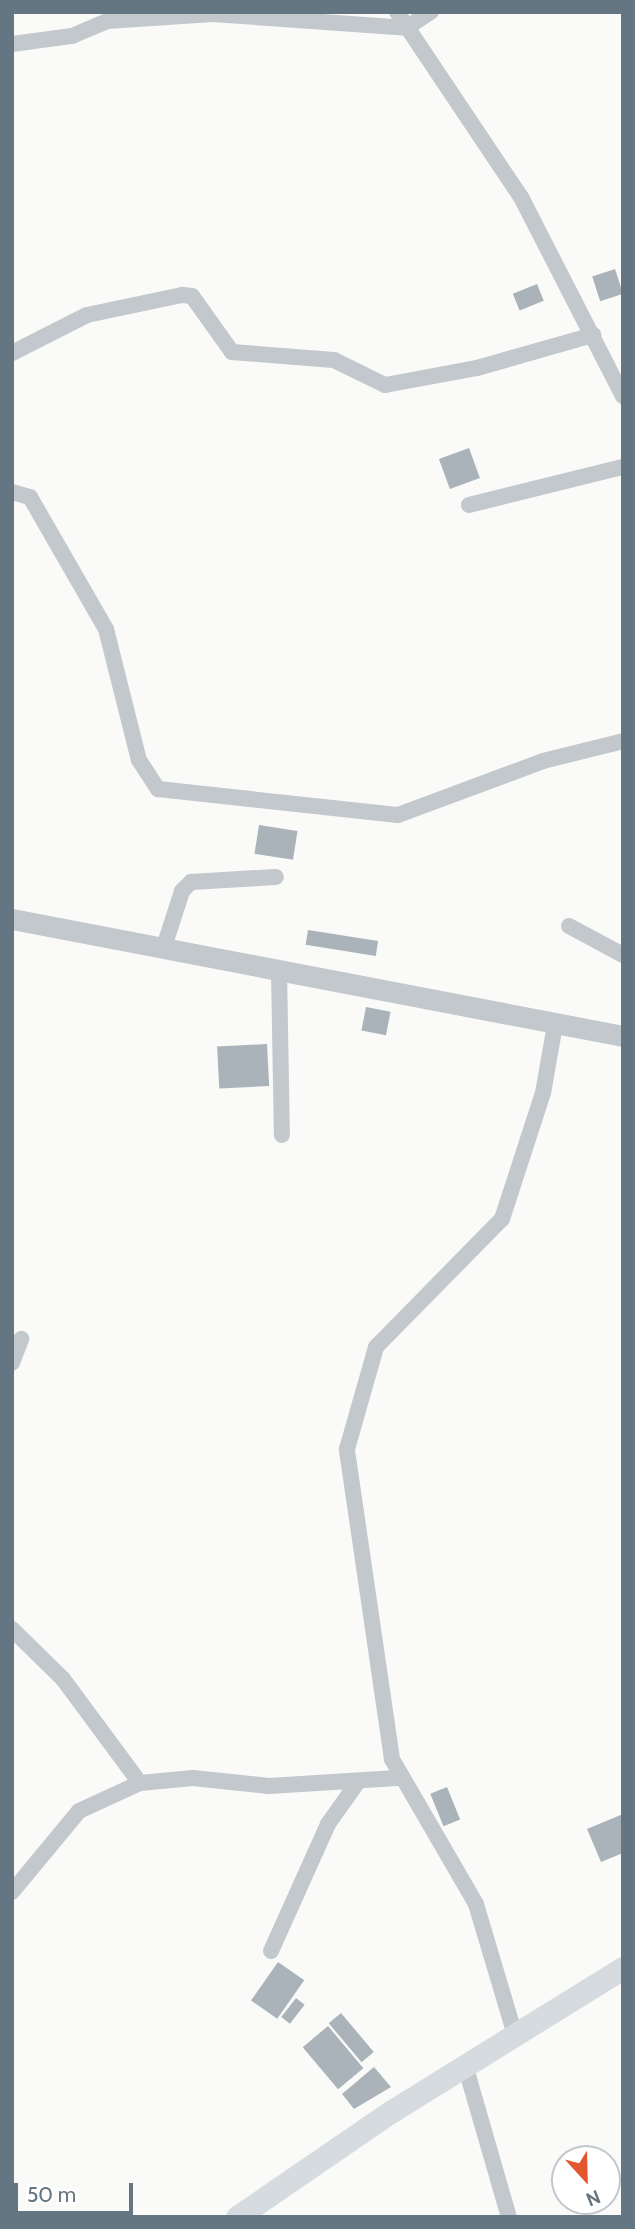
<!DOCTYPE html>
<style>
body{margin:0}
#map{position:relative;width:635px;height:2229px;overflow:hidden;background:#fafaf8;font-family:Cabin,sans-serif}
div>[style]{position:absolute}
.building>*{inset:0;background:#aab3b9;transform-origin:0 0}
.minor>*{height:16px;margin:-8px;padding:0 8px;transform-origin:8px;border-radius:8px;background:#c3c8cc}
.tertiary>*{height:21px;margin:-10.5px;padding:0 10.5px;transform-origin:10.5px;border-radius:10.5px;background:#c3c8cc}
.secondary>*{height:23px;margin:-11.5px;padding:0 11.5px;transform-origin:11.5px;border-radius:11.5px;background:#d6dbdf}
span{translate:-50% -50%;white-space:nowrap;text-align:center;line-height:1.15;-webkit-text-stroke:7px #fff;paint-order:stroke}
.frame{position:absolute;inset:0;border:14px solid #657683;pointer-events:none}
.north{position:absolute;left:551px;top:2145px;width:70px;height:70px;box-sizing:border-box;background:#fff;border:2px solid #c1c8cd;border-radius:50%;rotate:158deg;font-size:19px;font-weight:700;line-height:28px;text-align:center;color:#657683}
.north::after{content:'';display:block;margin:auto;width:24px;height:32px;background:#e4572e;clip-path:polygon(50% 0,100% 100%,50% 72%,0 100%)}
.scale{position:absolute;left:14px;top:2183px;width:119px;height:32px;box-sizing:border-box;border:4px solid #657683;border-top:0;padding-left:9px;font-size:21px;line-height:24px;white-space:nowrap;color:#657683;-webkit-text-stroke:5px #fff;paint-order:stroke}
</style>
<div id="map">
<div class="building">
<div style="left:615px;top:269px;width:26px;height:24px;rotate:72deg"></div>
<div style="left:537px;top:284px;width:18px;height:26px;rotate:68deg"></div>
<div style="left:469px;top:448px;width:32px;height:32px;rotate:70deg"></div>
<div style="left:259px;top:825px;width:39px;height:29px;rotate:9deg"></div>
<div style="left:308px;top:930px;width:71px;height:15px;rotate:9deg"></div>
<div style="left:366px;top:1007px;width:25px;height:24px;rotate:11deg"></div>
<div style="left:267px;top:1044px;width:42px;height:50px;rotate:87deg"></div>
<div style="left:447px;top:1787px;width:35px;height:18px;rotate:68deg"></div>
<div style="clip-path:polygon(623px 1814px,623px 1853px,601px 1862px,587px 1829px)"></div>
<div style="left:278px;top:1962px;width:32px;height:47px;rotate:35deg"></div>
<div style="left:296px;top:1998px;width:11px;height:24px;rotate:38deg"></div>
<div style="left:341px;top:2013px;width:51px;height:16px;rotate:50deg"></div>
<div style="left:328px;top:2026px;width:55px;height:33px;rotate:50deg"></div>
<div style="clip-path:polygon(374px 2067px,391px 2087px,354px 2109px,342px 2094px)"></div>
</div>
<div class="minor">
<div style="left:397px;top:12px;width:223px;rotate:56.2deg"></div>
<div style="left:521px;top:197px;width:224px;rotate:62.9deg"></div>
<div style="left:12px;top:44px;width:61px;rotate:-7.6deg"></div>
<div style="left:72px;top:36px;width:38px;rotate:-23deg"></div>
<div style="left:107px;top:21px;width:106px;rotate:-3.8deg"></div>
<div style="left:213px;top:14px;width:194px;rotate:4.1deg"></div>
<div style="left:406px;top:28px;width:30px;rotate:-33deg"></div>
<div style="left:12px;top:353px;width:84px;rotate:-26.9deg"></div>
<div style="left:87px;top:315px;width:97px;rotate:-11.9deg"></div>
<div style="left:182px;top:295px;width:10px;rotate:6deg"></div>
<div style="left:192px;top:296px;width:69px;rotate:54.5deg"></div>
<div style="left:232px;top:352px;width:102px;rotate:4.5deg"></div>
<div style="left:334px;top:360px;width:57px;rotate:26.1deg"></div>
<div style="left:385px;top:385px;width:94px;rotate:-10.5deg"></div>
<div style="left:477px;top:368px;width:121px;rotate:-15.9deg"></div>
<div style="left:12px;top:492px;width:19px;rotate:16deg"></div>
<div style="left:30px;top:497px;width:152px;rotate:60.1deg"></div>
<div style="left:106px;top:629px;width:135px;rotate:75.9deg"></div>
<div style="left:139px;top:760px;width:35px;rotate:57deg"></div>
<div style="left:158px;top:789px;width:241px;rotate:6.2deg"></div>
<div style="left:398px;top:815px;width:155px;rotate:-20.4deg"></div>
<div style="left:543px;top:761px;width:82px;rotate:-14deg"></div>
<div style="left:469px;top:505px;width:159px;rotate:-13.9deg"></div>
<div style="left:569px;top:926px;width:61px;rotate:28.2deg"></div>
<div style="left:163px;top:950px;width:62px;rotate:-72.1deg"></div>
<div style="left:182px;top:891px;width:13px;rotate:-45deg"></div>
<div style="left:191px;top:882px;width:85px;rotate:-3.4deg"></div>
<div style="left:279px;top:970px;width:165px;rotate:89deg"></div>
<div style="left:12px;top:1363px;width:26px;rotate:-69deg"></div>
<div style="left:12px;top:1629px;width:71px;rotate:44.4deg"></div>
<div style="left:63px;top:1679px;width:129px;rotate:53.5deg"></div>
<div style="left:12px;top:1892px;width:105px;rotate:-50.4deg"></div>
<div style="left:79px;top:1811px;width:67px;rotate:-24.7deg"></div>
<div style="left:140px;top:1783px;width:53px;rotate:-5.4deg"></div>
<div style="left:193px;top:1778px;width:76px;rotate:6deg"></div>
<div style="left:269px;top:1786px;width:128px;rotate:-3.6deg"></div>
<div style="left:271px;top:1951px;width:139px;rotate:-65.8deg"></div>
<div style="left:328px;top:1824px;width:50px;rotate:-54.7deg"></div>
<div style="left:515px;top:2035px;width:137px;rotate:-106.6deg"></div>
<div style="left:476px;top:1904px;width:168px;rotate:-120.1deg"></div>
<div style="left:392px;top:1759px;width:313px;rotate:-98.3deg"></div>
<div style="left:347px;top:1449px;width:106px;rotate:-74.1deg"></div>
<div style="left:376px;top:1347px;width:180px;rotate:-45.5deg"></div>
<div style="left:502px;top:1219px;width:133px;rotate:-72deg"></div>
<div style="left:543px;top:1093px;width:69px;rotate:-80deg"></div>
<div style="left:465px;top:2065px;width:158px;rotate:73.9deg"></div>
</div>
<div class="tertiary">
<div style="left:12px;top:919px;width:622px;rotate:10.84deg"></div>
</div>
<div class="secondary">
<div style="left:237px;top:2217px;width:188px;rotate:-34.4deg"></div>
<div style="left:392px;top:2111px;width:272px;rotate:-31.8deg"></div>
</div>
<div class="frame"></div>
<div class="north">N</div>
<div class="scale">50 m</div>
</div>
